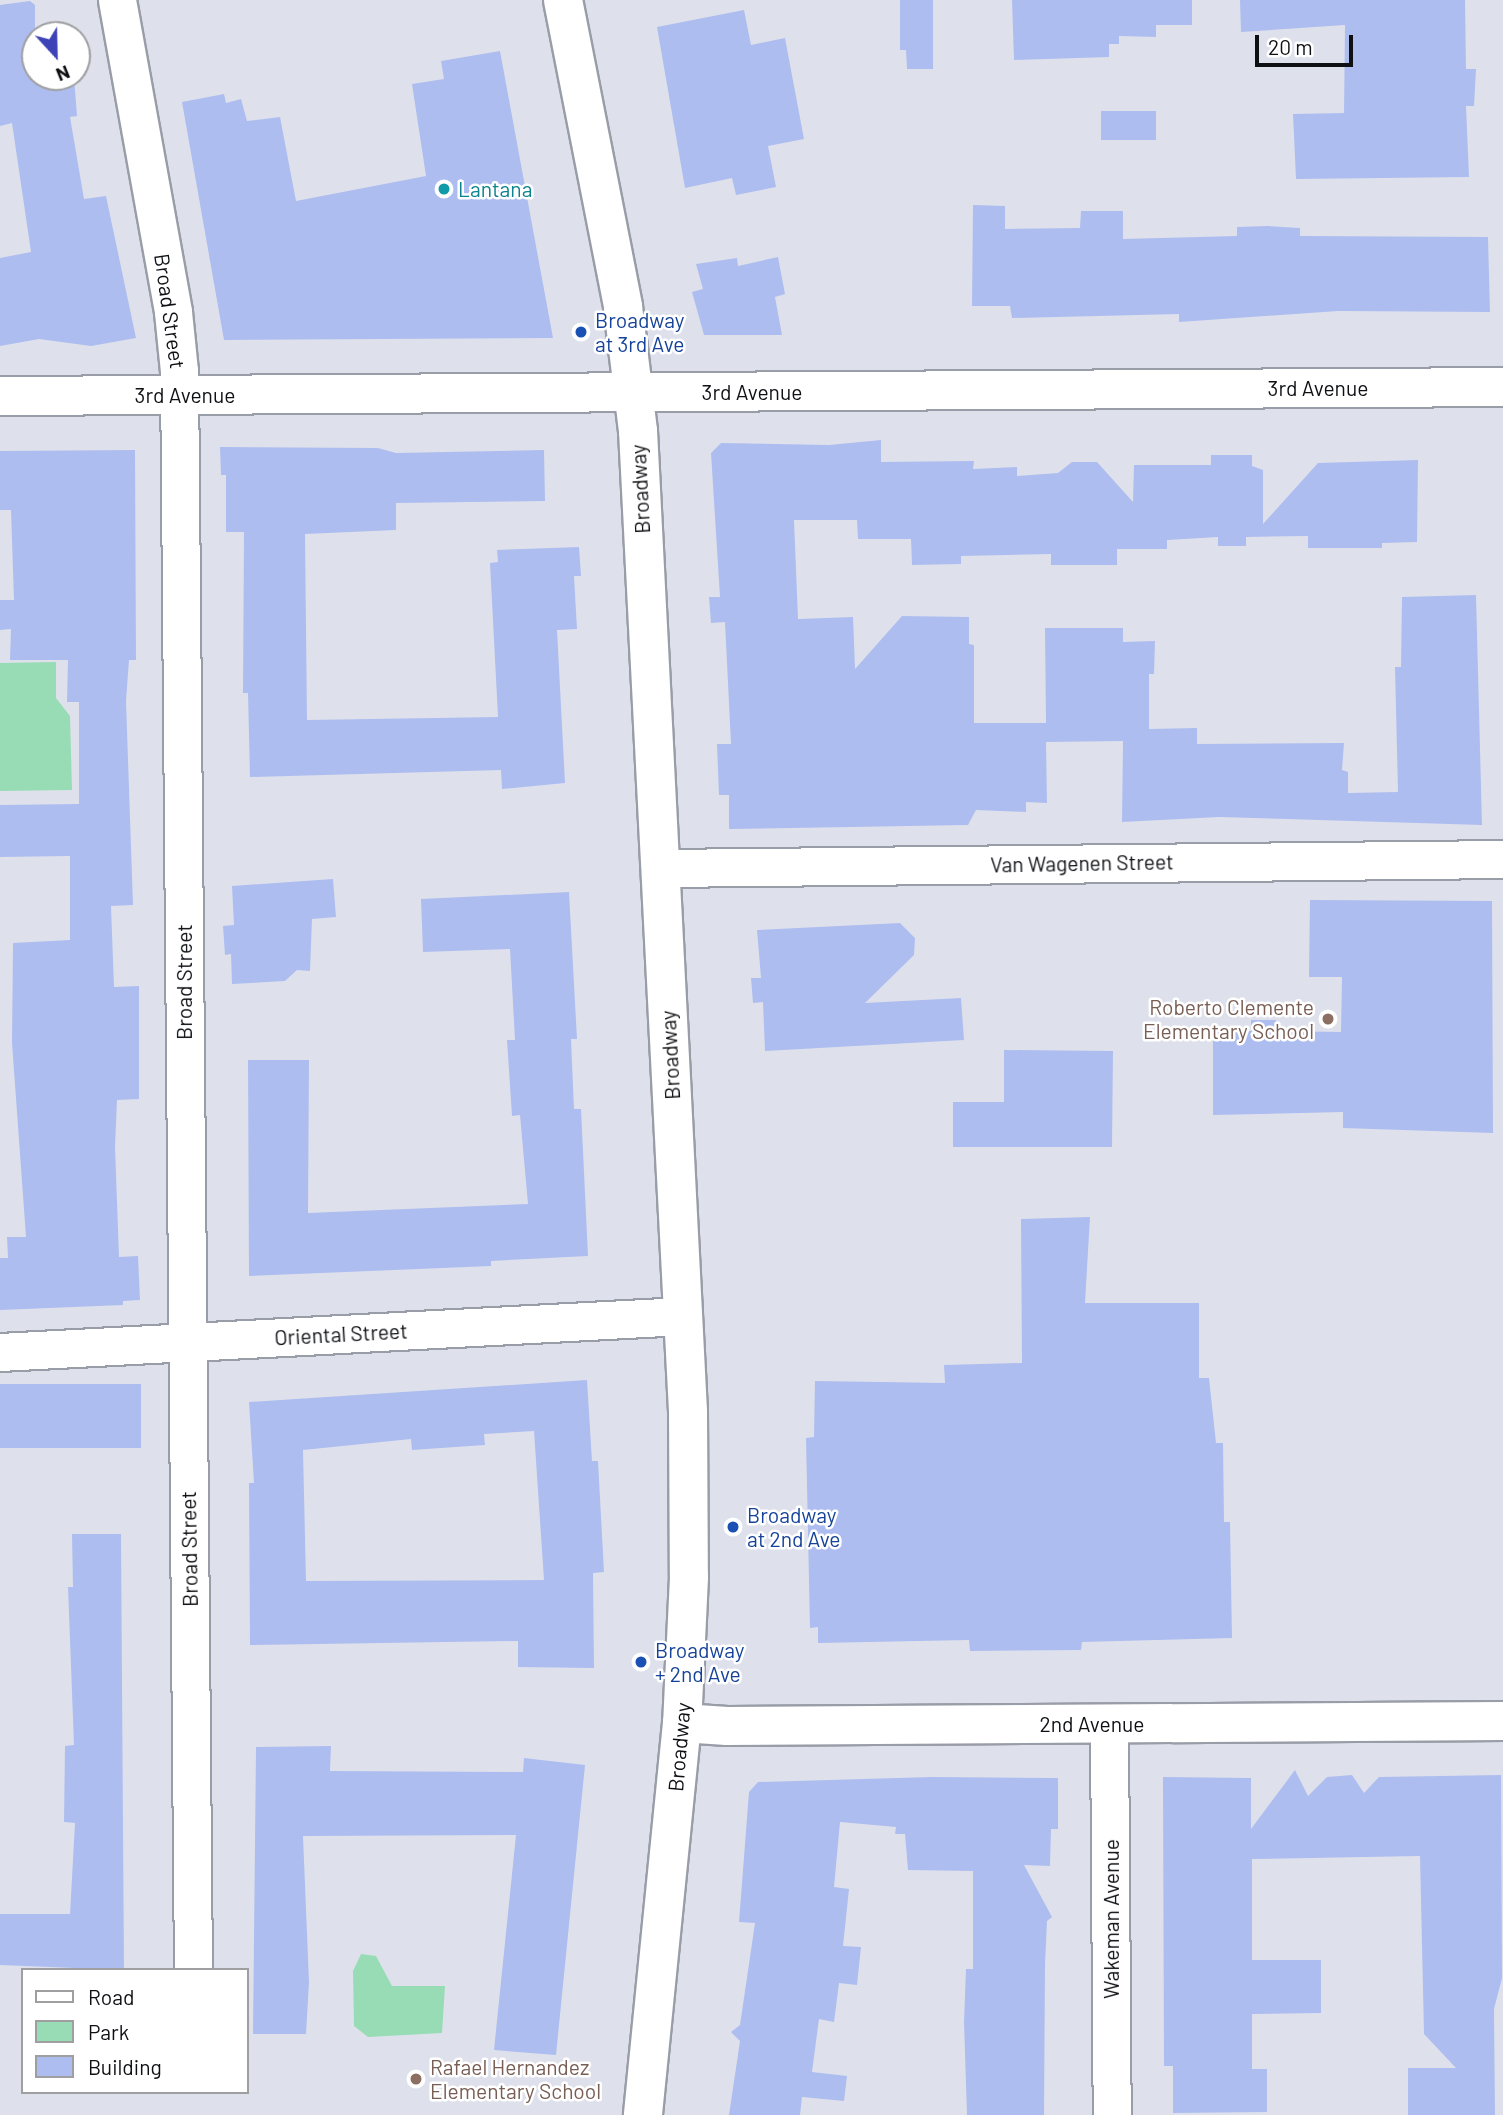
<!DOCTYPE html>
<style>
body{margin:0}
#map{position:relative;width:1503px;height:2115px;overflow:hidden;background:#dee1ec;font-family:Barlow,sans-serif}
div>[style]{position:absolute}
.green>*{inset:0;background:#98dcb5}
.building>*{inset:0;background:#aebdef;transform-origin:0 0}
.roads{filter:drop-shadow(2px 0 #999da7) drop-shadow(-2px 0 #999da7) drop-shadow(0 2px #999da7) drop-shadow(0 -2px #999da7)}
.minor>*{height:37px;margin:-18.5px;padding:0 18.5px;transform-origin:18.5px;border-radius:18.5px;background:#fff}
.tertiary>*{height:38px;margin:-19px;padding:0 19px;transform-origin:19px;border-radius:19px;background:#fff}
.secondary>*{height:38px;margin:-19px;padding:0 19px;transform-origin:19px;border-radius:19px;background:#fff}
.dots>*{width:19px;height:19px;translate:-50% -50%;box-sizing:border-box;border:4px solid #fff;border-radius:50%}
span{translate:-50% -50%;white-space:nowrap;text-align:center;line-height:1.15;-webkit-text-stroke:5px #fff;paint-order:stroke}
.culture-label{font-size:21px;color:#0d838f}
.left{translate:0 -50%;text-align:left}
.street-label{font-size:21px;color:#0f1014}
.transit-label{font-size:21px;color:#164399}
.education-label{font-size:21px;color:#785e54}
.right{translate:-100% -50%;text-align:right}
.legend{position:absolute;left:21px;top:1968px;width:228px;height:126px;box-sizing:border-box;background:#fff;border:2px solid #9f9fa1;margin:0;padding:9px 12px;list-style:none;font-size:21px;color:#0f1014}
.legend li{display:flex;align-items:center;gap:14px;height:35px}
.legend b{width:35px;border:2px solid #9f9fa1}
.north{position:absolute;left:21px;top:21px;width:70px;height:70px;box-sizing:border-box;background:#fff;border:2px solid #9f9fa1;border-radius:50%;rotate:158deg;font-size:19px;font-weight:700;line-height:28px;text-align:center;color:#0f1014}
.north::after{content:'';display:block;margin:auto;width:24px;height:32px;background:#3e42b7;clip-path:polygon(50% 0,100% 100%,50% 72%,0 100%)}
.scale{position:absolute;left:1255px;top:35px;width:98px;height:32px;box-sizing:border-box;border:4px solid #0f1014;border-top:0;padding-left:9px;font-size:21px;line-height:24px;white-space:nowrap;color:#0f1014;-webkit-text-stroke:5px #fff;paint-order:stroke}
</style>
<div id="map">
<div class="green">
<div style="clip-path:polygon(56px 662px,56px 698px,70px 716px,72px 790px,0 791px,0 663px)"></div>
<div style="clip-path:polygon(361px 1954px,376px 1956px,392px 1986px,445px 1986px,442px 2033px,368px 2037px,354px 2026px,353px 1971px)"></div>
</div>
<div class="building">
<div style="clip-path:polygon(900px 0,933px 0,933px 69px,907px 69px,906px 50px,900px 50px)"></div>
<div style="clip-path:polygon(1012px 0,1192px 0,1192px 25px,1156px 25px,1156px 37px,1119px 36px,1119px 44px,1109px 44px,1109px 57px,1014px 60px)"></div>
<div style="clip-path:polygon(1240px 0,1465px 0,1466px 69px,1476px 69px,1474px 106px,1466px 106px,1469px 177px,1296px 179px,1293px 114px,1344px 113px,1345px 25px,1241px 32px)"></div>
<div style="clip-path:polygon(30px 1px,35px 5px,35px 77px,74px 77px,77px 116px,70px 117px,84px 199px,106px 196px,136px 338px,91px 346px,39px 339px,0 346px,0 258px,31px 252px,12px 123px,0 126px,0 5px)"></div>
<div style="clip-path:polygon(744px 10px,751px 45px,785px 38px,804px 139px,768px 146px,776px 187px,736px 195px,732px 178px,685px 188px,657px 27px)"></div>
<div style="clip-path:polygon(500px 51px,553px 338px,224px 340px,182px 102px,224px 94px,226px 103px,241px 99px,247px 121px,280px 117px,296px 201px,426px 176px,412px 84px,444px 79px,441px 61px)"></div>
<div style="left:1101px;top:111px;width:55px;height:29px"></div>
<div style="clip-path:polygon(973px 205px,1005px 206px,1005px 229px,1080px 228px,1081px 211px,1123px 211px,1123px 239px,1237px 236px,1237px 227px,1268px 226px,1300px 228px,1300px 236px,1488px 237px,1490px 312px,1338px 311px,1179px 322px,1179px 314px,1012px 318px,1010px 306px,972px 306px)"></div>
<div style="clip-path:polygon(778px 257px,785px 294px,775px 297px,782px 335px,704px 335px,692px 292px,703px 289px,696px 264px,737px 258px,738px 266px)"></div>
<div style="clip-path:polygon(881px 440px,881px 462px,974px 461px,973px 469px,1017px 467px,1017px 476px,1058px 473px,1072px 462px,1097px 462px,1133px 502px,1134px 465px,1211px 465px,1211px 455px,1252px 455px,1252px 466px,1263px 470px,1263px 524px,1318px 463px,1418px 460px,1417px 542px,1382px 543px,1382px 548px,1308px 548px,1308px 536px,1246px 537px,1246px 546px,1218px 546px,1218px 537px,1167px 540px,1167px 549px,1117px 549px,1117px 565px,1051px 565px,1051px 554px,961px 556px,961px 564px,912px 565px,911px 539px,858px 539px,857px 520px,794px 520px,798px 619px,853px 617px,855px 669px,902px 616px,969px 617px,969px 644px,974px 645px,974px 723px,1046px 723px,1045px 628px,1123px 628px,1123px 642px,1155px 641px,1154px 674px,1149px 674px,1149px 729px,1197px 728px,1197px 744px,1344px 743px,1342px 770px,1348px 772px,1348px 793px,1398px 792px,1395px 667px,1401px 667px,1402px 597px,1476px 595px,1482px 825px,1219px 817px,1122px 822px,1123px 741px,1046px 742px,1047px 803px,1026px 802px,1026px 812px,976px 810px,968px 825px,729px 829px,729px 795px,719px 795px,717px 744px,731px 744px,725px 622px,711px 623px,709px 597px,720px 597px,711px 453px,721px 443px,829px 445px)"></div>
<div style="clip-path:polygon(220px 447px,378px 448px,396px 453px,544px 450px,545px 501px,396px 503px,396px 530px,305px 534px,307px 720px,498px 717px,490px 563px,498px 562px,497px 550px,579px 547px,581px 576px,574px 576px,577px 629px,557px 630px,565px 783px,502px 789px,501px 770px,250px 777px,248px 693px,243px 693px,244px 532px,226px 532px,226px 475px,221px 475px)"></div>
<div style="clip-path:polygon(135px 450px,136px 660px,129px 660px,126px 701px,133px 905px,111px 906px,114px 987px,139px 986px,139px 1099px,117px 1100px,115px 1147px,119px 1257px,138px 1256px,140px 1300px,123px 1301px,123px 1305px,0 1310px,0 1258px,8px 1258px,7px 1237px,26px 1237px,12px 1043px,13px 943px,70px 940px,70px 856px,0 857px,0 805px,79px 804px,79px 702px,67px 702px,68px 660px,10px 660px,11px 629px,0 630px,0 600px,14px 600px,11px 510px,0 510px,0 451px)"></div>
<div style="clip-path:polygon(333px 879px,336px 917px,312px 919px,310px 971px,297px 970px,285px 981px,232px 984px,231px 954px,225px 955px,223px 926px,234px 925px,232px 886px)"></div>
<div style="clip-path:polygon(569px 892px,577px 1039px,571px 1039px,574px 1109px,581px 1109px,588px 1256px,491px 1261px,491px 1266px,249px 1276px,248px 1060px,309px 1060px,308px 1213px,528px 1204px,520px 1115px,512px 1116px,507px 1040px,515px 1040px,510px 949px,423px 952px,421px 899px)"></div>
<div style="clip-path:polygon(1310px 900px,1492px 901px,1493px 1133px,1343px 1128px,1343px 1112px,1213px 1115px,1213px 1031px,1251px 1031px,1251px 1020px,1276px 1020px,1276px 1031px,1341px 1032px,1342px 977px,1309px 977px)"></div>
<div style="clip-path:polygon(900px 923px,915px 938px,914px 955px,865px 1003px,961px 998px,964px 1040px,765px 1051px,763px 1002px,753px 1003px,751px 978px,761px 978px,757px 930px)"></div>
<div style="clip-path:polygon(1004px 1050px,1113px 1051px,1112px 1147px,953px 1147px,953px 1102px,1004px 1102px)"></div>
<div style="clip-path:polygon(1090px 1217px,1085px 1303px,1199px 1303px,1199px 1378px,1209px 1378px,1216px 1443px,1223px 1443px,1224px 1522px,1230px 1522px,1232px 1638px,1082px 1642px,1081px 1650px,970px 1651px,969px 1640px,818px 1643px,818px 1627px,810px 1628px,806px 1438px,814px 1437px,815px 1381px,945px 1383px,944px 1365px,1022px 1363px,1021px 1219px)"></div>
<div style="clip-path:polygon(evenodd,587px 1380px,592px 1461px,598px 1461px,604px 1572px,593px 1573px,594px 1668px,518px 1667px,518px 1641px,250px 1645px,249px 1483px,254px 1483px,249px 1402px,587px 1380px,534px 1431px,544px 1580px,306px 1581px,303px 1450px,411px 1439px,412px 1450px,485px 1445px,484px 1434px,534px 1431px)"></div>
<div style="left:141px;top:1384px;width:64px;height:141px;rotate:90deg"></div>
<div style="clip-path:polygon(72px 1534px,121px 1534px,124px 1970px,0 1965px,0 1914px,70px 1914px,75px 1823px,64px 1822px,65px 1746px,74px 1745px,68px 1587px,73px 1587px)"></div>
<div style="clip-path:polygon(331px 1746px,330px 1771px,523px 1772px,524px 1758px,585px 1765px,556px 2055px,494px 2050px,516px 1835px,303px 1836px,309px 1982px,306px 2034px,253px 2034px,256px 1747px)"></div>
<div style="clip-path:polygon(1295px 1770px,1308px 1796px,1327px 1777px,1352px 1775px,1364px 1793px,1379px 1777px,1501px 1775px,1502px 1978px,1494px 2009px,1495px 2115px,1408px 2115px,1408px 2068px,1456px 2068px,1424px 2034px,1420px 1856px,1252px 1859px,1252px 1960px,1321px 1960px,1321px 2013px,1252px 2014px,1252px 2069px,1267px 2069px,1267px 2112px,1173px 2113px,1173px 2066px,1164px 2066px,1163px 1777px,1251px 1778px,1251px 1829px)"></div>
<div style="clip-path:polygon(932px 1777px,1058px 1778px,1058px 1829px,1051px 1829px,1050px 1866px,1024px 1865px,1052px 1917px,1047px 1921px,1045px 1964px,1044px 2115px,967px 2115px,964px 2022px,966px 1969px,973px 1969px,973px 1871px,908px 1870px,905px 1834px,895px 1834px,896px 1827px,840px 1822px,834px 1887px,849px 1889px,843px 1946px,861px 1947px,857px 1985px,839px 1983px,834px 2022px,819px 2019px,812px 2072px,847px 2076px,844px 2101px,802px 2097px,800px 2115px,729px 2115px,740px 2041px,731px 2032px,740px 2025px,755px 1923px,739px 1922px,749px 1792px,758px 1782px)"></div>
</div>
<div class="roads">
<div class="minor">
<div style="left:117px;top:0;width:317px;rotate:79.8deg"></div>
<div style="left:173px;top:312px;width:59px;rotate:84.2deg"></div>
<div style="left:179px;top:371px;width:1599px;rotate:89.5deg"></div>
<div style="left:661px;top:868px;width:842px;rotate:-0.61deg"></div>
<div style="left:0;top:1352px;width:684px;rotate:-3.02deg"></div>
<div style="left:1109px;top:1724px;width:391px;rotate:89.6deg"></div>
</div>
<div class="tertiary">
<div style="left:0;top:396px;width:1503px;rotate:-0.34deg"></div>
<div style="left:682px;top:1723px;width:45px;rotate:3.8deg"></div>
<div style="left:727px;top:1726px;width:776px;rotate:-0.37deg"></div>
</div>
<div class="secondary">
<div style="left:563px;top:0;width:313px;rotate:78.9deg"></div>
<div style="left:623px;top:307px;width:125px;rotate:83.1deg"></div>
<div style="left:638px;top:431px;width:981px;rotate:87.08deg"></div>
<div style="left:688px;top:1411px;width:166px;rotate:89.7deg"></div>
<div style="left:689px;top:1577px;width:146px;rotate:92.7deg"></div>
<div style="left:682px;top:1723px;width:394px;rotate:95.7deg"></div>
</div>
</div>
<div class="dots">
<div style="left:444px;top:189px;background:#0f9aa8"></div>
<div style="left:581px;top:332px;background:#1a4fb4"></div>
<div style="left:1328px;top:1019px;background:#8d6e63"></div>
<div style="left:733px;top:1527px;background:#1a4fb4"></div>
<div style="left:641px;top:1662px;background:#1a4fb4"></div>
<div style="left:416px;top:2079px;background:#8d6e63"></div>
</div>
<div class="culture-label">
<span class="left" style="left:458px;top:189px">Lantana</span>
</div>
<div class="street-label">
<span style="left:170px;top:311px;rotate:82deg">Broad Street</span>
<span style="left:1318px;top:388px">3rd Avenue</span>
<span style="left:752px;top:392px">3rd Avenue</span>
<span style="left:185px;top:395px">3rd Avenue</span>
<span style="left:640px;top:489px;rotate:-93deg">Broadway</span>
<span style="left:1082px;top:863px;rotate:-1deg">Van Wagenen Street</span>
<span style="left:184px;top:982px;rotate:-90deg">Broad Street</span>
<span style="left:670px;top:1055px;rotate:-93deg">Broadway</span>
<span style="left:341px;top:1334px;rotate:-3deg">Oriental Street</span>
<span style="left:189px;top:1549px;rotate:-91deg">Broad Street</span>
<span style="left:1092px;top:1724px">2nd Avenue</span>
<span style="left:679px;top:1747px;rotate:-85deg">Broadway</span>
<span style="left:1111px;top:1919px;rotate:-90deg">Wakeman Avenue</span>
</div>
<div class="transit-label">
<span class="left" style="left:595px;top:332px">Broadway<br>at 3rd Ave</span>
<span class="left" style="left:747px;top:1527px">Broadway<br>at 2nd Ave</span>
<span class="left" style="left:655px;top:1662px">Broadway<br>+ 2nd Ave</span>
</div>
<div class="education-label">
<span class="right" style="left:1314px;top:1019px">Roberto Clemente<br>Elementary School</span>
<span class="left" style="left:430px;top:2079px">Rafael Hernandez<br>Elementary School</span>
</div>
<ul class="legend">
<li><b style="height:9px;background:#fff"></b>Road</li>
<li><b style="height:19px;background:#98dcb5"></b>Park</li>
<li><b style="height:19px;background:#aebdef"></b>Building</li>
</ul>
<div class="north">N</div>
<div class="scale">20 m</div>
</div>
